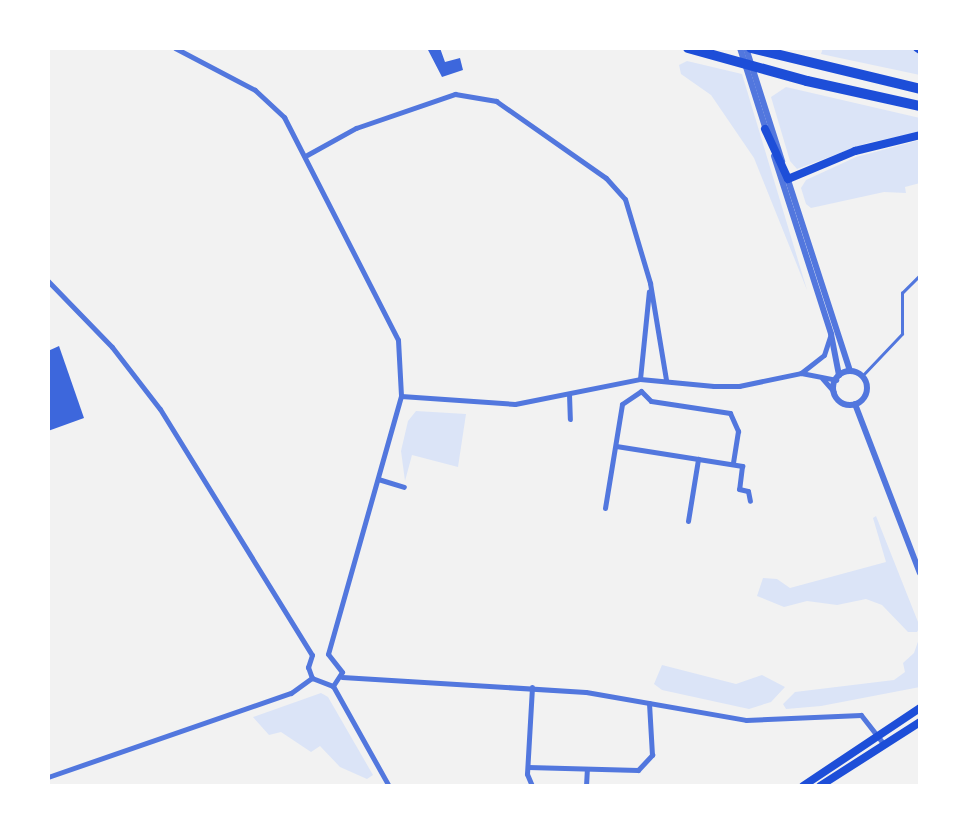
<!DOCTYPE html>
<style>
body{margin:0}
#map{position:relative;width:968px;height:834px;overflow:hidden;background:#f2f2f2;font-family:"Alegreya Sans",sans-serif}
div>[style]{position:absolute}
.green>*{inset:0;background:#dbe4f7}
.building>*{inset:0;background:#3d67dc}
.service>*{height:2.5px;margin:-1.25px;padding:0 1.25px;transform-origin:1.25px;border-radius:1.25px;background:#5277de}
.minor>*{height:5px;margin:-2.5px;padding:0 2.5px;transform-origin:2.5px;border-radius:2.5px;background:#5277de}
.tertiary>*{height:6px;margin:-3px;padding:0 3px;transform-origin:3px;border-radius:3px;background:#5277de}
.tertiary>.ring{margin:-3px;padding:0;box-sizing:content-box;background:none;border:6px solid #5277de;border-radius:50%}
.secondary>*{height:8px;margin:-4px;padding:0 4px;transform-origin:4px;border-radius:4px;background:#1d4ed8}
.motorway>*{height:10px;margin:-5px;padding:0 5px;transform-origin:5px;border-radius:5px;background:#1d4ed8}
span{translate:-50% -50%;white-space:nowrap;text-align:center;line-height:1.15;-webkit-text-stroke:8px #fff;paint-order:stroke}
.frame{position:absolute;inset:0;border:50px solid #fff;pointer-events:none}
</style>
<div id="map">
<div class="green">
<div style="clip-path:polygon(823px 48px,910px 48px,920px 53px,920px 75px,821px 54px)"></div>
<div style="clip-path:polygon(687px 61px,742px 74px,807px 290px,754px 158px,711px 95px,681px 74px,679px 65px)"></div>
<div style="clip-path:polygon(786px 87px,920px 118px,920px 132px,867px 143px,797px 169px,790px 161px,771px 97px)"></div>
<div style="clip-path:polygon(920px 140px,920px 183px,905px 187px,906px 193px,884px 192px,811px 208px,806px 204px,801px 188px,806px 180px,856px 157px)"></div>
<div style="clip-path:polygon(416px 411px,466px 414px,458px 467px,412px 455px,405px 481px,401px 451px,408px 421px)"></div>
<div style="clip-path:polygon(876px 516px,920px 627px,917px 632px,908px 632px,882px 605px,866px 599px,837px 605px,807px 601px,784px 607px,757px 596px,763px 578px,777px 579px,790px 588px,886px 562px,873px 518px)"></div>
<div style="clip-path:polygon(920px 636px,920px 687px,821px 706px,786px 709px,783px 704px,795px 692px,894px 680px,905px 672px,903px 663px,914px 653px)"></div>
<div style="clip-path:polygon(662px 665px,736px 684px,762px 675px,785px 687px,771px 702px,749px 709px,662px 690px,654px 684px)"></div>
<div style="clip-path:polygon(321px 693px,328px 697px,373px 775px,367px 779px,340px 767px,320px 746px,311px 752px,281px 732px,269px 735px,253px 717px)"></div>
</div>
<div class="building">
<div style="clip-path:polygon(427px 48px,440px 48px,445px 62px,460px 58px,463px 70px,442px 77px)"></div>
<div style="clip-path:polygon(59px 346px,84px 418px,48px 431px,48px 351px)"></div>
</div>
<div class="service">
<div style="left:862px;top:376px;width:58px;rotate:-46.4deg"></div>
<div style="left:902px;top:334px;width:41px;rotate:-90deg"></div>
<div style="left:902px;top:293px;width:25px;rotate:-45deg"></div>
</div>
<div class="minor">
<div style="left:175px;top:48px;width:90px;rotate:27.7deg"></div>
<div style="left:255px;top:90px;width:40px;rotate:43deg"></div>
<div style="left:284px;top:117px;width:250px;rotate:62.9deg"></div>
<div style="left:398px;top:340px;width:56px;rotate:86.9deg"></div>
<div style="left:401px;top:396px;width:268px;rotate:105.8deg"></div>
<div style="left:307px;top:155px;width:56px;rotate:-28.9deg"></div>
<div style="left:356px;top:128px;width:105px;rotate:-19deg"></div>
<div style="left:455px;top:94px;width:42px;rotate:9.7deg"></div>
<div style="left:496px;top:101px;width:134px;rotate:35deg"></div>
<div style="left:606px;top:178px;width:28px;rotate:48deg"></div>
<div style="left:625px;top:199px;width:88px;rotate:73.4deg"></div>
<div style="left:650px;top:283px;width:98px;rotate:80.6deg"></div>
<div style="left:48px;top:281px;width:92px;rotate:45.9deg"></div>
<div style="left:112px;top:347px;width:78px;rotate:52.3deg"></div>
<div style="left:160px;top:409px;width:289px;rotate:58.3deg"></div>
<div style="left:801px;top:373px;width:29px;rotate:-38deg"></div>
<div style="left:824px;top:355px;width:19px;rotate:-72deg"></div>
<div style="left:822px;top:378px;width:18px;rotate:49deg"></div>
<div style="left:640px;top:379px;width:88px;rotate:-84.2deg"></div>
<div style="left:569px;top:394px;width:25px;rotate:88deg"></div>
<div style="left:401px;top:396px;width:114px;rotate:4deg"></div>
<div style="left:515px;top:404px;width:127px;rotate:-11.3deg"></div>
<div style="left:640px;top:379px;width:74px;rotate:5.4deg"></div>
<div style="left:714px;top:386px;width:25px"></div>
<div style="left:739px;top:386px;width:63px;rotate:-11.8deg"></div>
<div style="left:801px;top:373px;width:36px;rotate:11deg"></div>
<div style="left:616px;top:446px;width:128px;rotate:9deg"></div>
<div style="left:742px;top:466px;width:23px;rotate:97deg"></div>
<div style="left:739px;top:489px;width:9px;rotate:13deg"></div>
<div style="left:748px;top:491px;width:10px;rotate:79deg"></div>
<div style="left:378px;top:479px;width:27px;rotate:17deg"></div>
<div style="left:605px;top:508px;width:105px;rotate:-80.7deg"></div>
<div style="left:622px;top:404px;width:23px;rotate:-34deg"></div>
<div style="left:641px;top:391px;width:14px;rotate:45deg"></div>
<div style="left:651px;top:401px;width:80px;rotate:8.6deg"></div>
<div style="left:730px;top:413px;width:20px;rotate:66deg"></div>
<div style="left:738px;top:431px;width:33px;rotate:99deg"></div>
<div style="left:688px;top:521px;width:63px;rotate:-80.8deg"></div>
<div style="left:328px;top:654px;width:23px;rotate:52deg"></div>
<div style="left:342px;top:672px;width:17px;rotate:123deg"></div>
<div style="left:312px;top:655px;width:13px;rotate:108deg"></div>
<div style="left:308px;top:667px;width:12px;rotate:70deg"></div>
<div style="left:312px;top:678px;width:22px;rotate:21deg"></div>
<div style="left:342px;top:677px;width:244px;rotate:3.5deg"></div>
<div style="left:586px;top:692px;width:162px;rotate:9.9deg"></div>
<div style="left:746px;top:720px;width:115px;rotate:-2.5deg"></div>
<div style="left:861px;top:715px;width:37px;rotate:52deg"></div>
<div style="left:333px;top:686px;width:115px;rotate:60.8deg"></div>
<div style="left:532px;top:687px;width:87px;rotate:93.3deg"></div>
<div style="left:527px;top:774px;width:13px;rotate:67deg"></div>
<div style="left:528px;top:767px;width:110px;rotate:1.6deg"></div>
<div style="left:638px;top:770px;width:21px;rotate:-47deg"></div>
<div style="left:652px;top:755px;width:52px;rotate:-93.3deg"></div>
<div style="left:48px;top:777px;width:257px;rotate:-19.1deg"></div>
<div style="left:291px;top:693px;width:26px;rotate:-36deg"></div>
<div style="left:586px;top:786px;width:17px;rotate:-87deg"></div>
</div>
<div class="tertiary">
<div style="left:740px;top:48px;width:86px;rotate:72.4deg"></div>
<div style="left:746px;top:48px;width:119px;rotate:72.3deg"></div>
<div style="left:774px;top:156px;width:187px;rotate:72.2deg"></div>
<div style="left:831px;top:334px;width:42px;rotate:79deg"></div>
<div style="left:787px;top:177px;width:204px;rotate:72deg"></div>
<div class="ring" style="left:833px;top:371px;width:28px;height:28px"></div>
<div style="left:855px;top:404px;width:181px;rotate:69deg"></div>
</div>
<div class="secondary">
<div style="left:917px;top:48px;width:4px;rotate:34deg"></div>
<div style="left:765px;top:129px;width:55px;rotate:65.3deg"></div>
<div style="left:788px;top:179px;width:73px;rotate:-22.7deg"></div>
<div style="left:855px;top:151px;width:67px;rotate:-13.8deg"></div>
<div style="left:803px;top:786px;width:141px;rotate:-33.7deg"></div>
<div style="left:820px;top:786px;width:119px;rotate:-32.6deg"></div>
</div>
<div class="motorway">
<div style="left:688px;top:48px;width:123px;rotate:15.5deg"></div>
<div style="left:807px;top:81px;width:116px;rotate:12.5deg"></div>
<div style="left:751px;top:48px;width:174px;rotate:13.6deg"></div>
</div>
<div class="frame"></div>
</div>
